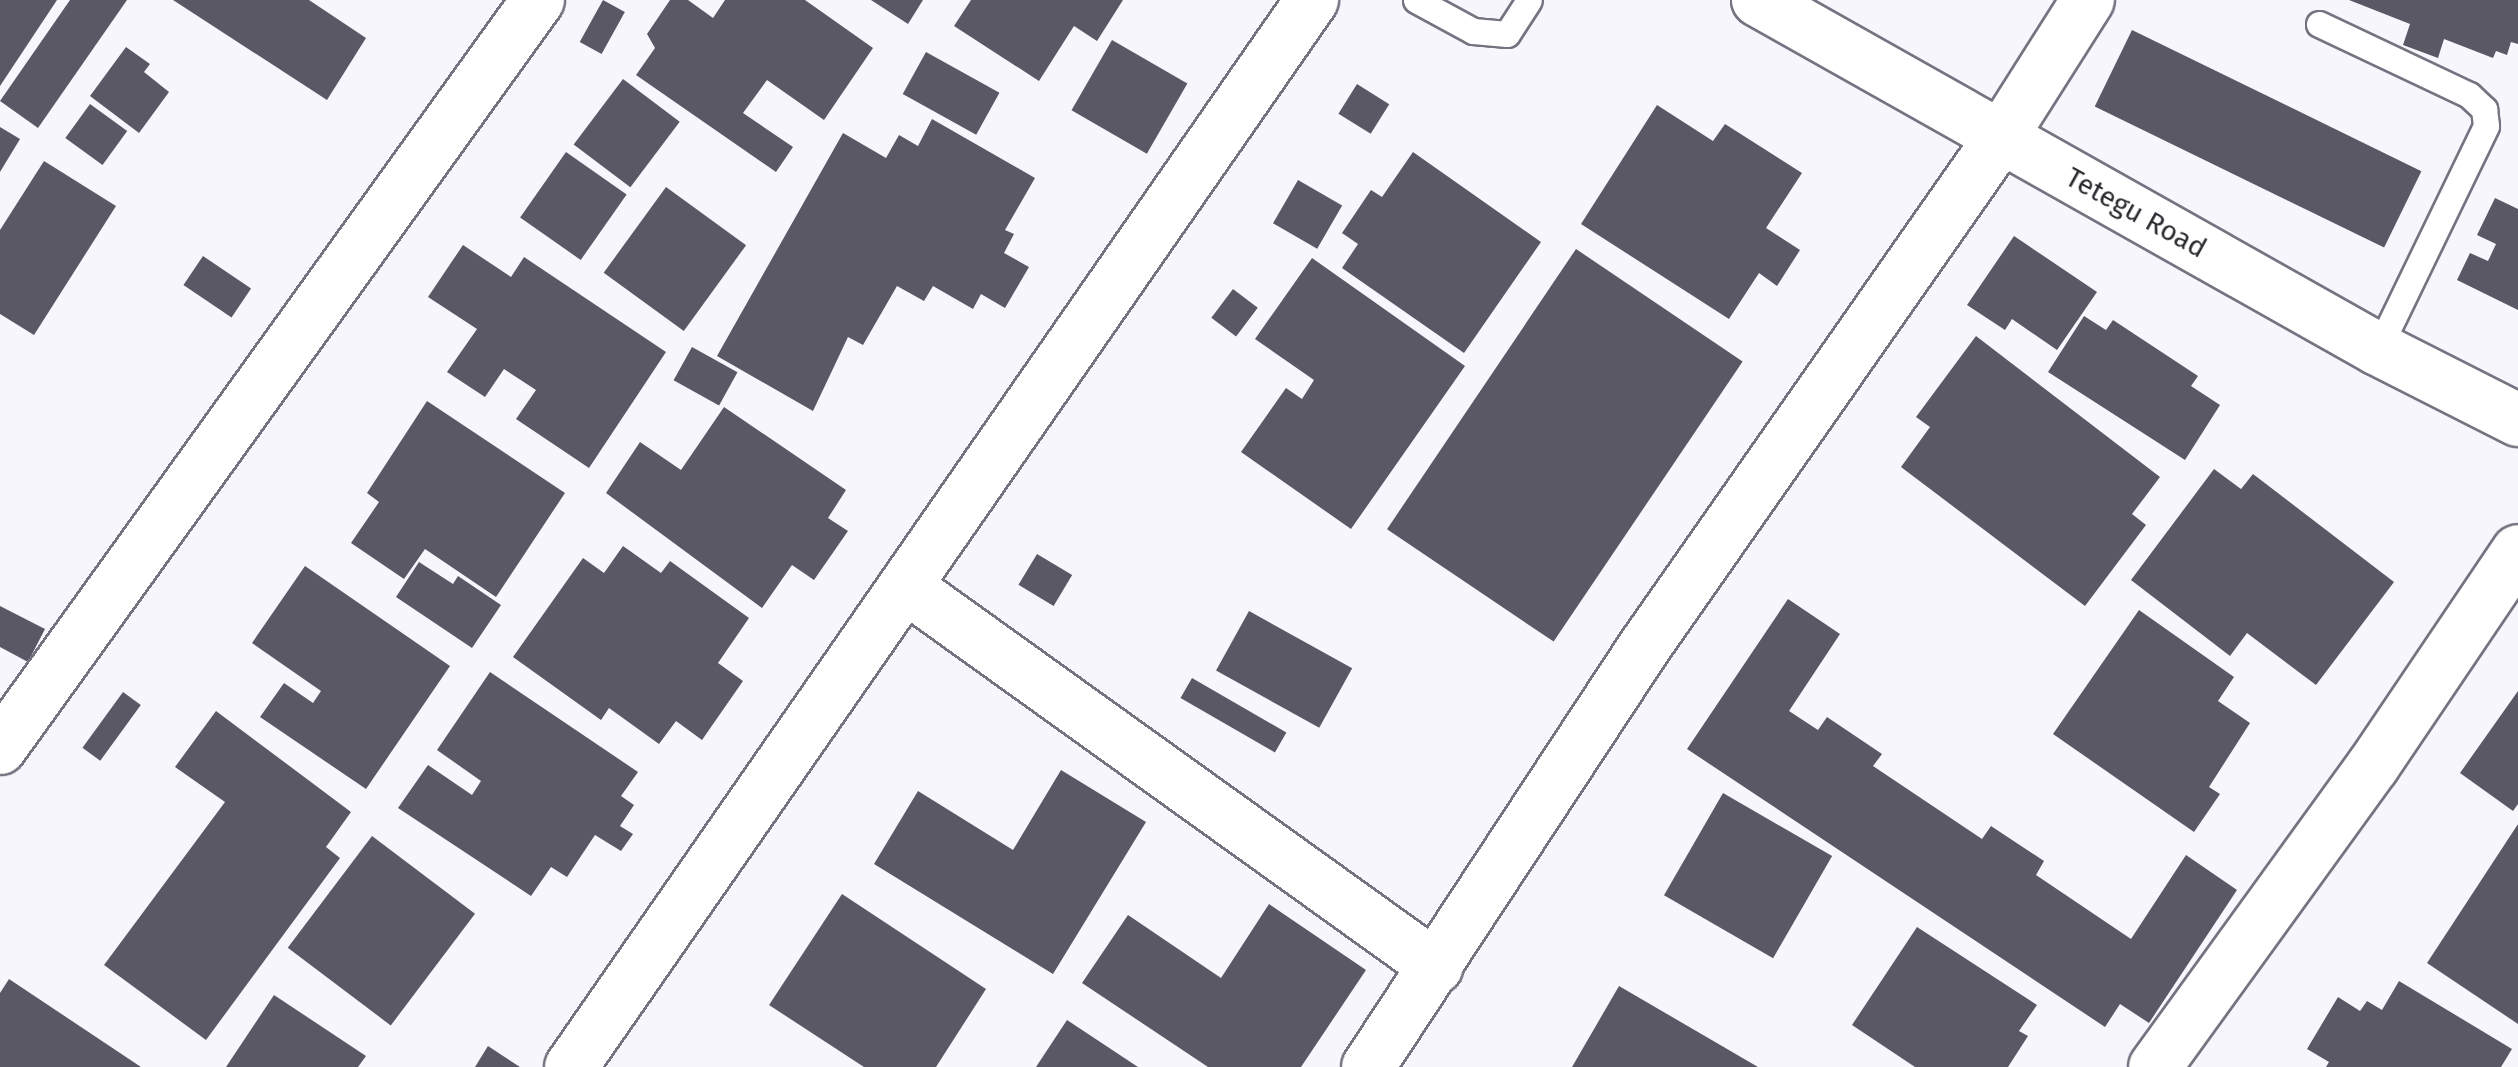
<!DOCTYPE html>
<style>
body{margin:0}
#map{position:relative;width:2518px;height:1067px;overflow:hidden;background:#f7f6fd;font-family:"Fira Sans",sans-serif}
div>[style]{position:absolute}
.building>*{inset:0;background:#5b5866;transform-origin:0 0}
.roads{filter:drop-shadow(2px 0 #767381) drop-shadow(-2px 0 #767381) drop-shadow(0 2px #767381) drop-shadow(0 -2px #767381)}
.service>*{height:25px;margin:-12.5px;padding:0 12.5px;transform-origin:12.5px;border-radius:12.5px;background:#fff}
.minor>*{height:52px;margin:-26px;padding:0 26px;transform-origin:26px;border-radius:26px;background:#fff}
span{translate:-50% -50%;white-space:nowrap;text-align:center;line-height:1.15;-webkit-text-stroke:10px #fff;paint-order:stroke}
.street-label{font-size:28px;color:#2a292f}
</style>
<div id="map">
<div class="building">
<div style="clip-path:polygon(0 0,57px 0,0 86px)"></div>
<div style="clip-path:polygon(70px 0,127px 0,38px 128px,0 101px)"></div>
<div style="clip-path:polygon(173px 0,309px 0,366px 38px,327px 100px)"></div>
<div style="left:603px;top:0;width:25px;height:48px;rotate:29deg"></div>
<div style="clip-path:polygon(670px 0,688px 0,713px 18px,725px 0,805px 0,873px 48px,824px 120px,767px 80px,743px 113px,793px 147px,776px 172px,636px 75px,655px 48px,647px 34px)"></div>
<div style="clip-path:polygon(871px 0,923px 0,908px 24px)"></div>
<div style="clip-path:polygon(971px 0,1123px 0,1097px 41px,1074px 26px,1039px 81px,954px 26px)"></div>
<div style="clip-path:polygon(2349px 0,2518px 0,2518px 44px,2511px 42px,2507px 55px,2496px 51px,2493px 58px,2444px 39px,2438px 58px,2403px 45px,2410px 24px)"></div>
<div style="left:2132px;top:30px;width:322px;height:85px;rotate:26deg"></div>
<div style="left:1112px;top:40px;width:87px;height:81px;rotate:30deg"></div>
<div style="clip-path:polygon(126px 47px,150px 64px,144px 72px,169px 92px,139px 133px,90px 96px)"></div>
<div style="left:926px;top:52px;width:84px;height:48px;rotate:29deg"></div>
<div style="left:623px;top:79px;width:71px;height:82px;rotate:37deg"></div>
<div style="left:1357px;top:84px;width:38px;height:35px;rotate:32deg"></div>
<div style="left:90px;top:104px;width:46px;height:42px;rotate:36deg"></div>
<div style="clip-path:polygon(1657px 105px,1713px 141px,1725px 124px,1802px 173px,1766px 228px,1800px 250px,1777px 286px,1759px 273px,1729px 319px,1581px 224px)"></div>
<div style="clip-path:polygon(932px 119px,1035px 178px,1005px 230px,1014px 234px,1004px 253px,1029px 267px,1005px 308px,981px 294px,973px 309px,933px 286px,924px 301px,897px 286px,863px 345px,848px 337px,813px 411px,717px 356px,843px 133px,886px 158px,899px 135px,918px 146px)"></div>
<div style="clip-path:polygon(0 127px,20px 139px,0 172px)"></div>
<div style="left:566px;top:152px;width:74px;height:80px;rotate:35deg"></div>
<div style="clip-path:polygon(1413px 152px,1541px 242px,1464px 353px,1342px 268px,1358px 244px,1342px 233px,1371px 190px,1382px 197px)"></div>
<div style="clip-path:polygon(44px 161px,116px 206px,34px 335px,0 314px,0 230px)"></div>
<div style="left:1298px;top:180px;width:51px;height:50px;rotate:30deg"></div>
<div style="left:666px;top:187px;width:99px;height:106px;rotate:36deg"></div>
<div style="clip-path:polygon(2495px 198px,2518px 209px,2518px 310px,2457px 280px,2470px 253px,2488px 261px,2496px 244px,2477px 235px)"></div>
<div style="clip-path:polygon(2014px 236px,2097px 292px,2057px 350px,2012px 319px,2005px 330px,1967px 305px)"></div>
<div style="clip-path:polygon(463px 245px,511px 277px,524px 257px,666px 352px,589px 468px,516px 419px,536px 390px,504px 369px,485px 397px,447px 372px,477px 329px,428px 297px)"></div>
<div style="left:1576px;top:249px;width:201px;height:338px;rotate:34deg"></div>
<div style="left:203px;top:256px;width:58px;height:35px;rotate:34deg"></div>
<div style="clip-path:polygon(1312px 258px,1465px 366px,1351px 529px,1241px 452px,1286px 388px,1302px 399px,1314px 380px,1255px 339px)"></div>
<div style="left:1233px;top:289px;width:31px;height:36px;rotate:37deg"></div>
<div style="clip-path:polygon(2084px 316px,2106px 330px,2113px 320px,2198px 376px,2191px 386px,2220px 405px,2185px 460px,2048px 372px)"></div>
<div style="clip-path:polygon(1976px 336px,2160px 477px,2132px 514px,2146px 525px,2085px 606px,1901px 467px,1930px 427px,1916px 417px)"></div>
<div style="left:692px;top:347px;width:52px;height:38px;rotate:29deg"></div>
<div style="clip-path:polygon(427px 401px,565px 493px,496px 597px,425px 549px,404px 579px,351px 543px,379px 502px,367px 493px)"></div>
<div style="clip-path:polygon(724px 407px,846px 490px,828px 518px,848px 531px,814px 580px,792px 565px,762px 608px,606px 493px,640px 442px,681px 470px)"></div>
<div style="clip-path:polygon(2214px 469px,2241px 489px,2253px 474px,2394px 582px,2316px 685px,2247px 633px,2230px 656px,2131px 580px)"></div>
<div style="clip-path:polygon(623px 546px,661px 573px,670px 561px,749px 618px,718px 663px,743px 681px,702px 740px,676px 721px,659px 744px,609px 708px,601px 720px,513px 657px,583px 558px,604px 573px)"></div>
<div style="left:1037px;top:554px;width:41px;height:36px;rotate:31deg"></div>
<div style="clip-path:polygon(419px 562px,453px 584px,458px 576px,501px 605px,472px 648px,396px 597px)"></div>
<div style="clip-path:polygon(305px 566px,450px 666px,366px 789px,260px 717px,284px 683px,313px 703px,321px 691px,252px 643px)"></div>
<div style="clip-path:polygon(1788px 599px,1840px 634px,1789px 711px,1818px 730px,1827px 717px,1882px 754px,1873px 766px,1982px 839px,1991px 826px,2044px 861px,2036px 875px,2131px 939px,2186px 855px,2237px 890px,2149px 1023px,2120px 1004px,2105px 1027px,1687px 749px)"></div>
<div style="clip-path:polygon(0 606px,45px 629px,28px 662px,0 647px)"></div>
<div style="clip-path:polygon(2139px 610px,2234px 677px,2218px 701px,2250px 723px,2209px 787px,2220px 794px,2194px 832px,2053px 734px)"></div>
<div style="left:1249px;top:611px;width:118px;height:68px;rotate:29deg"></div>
<div style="clip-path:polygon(490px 672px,638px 772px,621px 796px,634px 805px,620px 826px,633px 834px,621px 851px,595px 835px,567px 877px,551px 867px,531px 896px,398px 808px,428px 765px,472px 795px,481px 781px,437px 750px)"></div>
<div style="left:1192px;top:678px;width:109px;height:23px;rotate:30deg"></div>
<div style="clip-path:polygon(2518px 691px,2518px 804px,2513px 811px,2460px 773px)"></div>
<div style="left:123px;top:692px;width:22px;height:69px;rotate:36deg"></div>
<div style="clip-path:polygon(216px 711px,351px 812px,326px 847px,340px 858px,206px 1040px,104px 965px,225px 802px,175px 767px)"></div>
<div style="clip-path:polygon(1061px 770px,1146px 822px,1053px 974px,874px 864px,918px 791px,1013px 850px)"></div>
<div style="left:1723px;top:793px;width:126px;height:118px;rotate:30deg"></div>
<div style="clip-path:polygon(2518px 824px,2518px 1024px,2427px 963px)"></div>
<div style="left:372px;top:836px;width:129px;height:140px;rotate:37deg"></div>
<div style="clip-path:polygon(842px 894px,986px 989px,936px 1067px,864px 1067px,769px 1005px)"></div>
<div style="clip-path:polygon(1269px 904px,1366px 970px,1301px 1067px,1208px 1067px,1082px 983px,1128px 915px,1221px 978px)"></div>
<div style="clip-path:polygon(1917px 927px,2037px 1005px,2019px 1031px,2028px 1036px,2008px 1067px,1915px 1067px,1852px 1025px)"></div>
<div style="clip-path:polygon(9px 979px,141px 1067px,0 1067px,0 993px)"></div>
<div style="clip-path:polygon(2399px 981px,2512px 1049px,2501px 1067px,2326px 1067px,2329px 1062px,2307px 1049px,2338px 997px,2360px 1011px,2367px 1001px,2382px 1010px)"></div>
<div style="clip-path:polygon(1619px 986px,1758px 1067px,1572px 1067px)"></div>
<div style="clip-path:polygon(274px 995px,366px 1056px,358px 1067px,226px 1067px)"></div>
<div style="clip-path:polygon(1067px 1020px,1138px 1067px,1036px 1067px)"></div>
<div style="clip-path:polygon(488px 1046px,520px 1067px,475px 1067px)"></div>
</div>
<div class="roads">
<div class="service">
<div style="left:1416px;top:0;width:65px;rotate:28.5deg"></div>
<div style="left:1473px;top:31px;width:34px;rotate:5deg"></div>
<div style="left:1507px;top:34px;width:40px;rotate:-57.1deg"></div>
<div style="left:2319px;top:24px;width:166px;rotate:25.3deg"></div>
<div style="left:2469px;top:95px;width:21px;rotate:43deg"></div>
<div style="left:2484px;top:109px;width:17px;rotate:83deg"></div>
<div style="left:2486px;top:126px;width:248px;rotate:115.8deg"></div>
</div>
<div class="minor">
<div style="left:1758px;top:0;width:711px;rotate:29.38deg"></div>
<div style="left:2378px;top:349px;width:157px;rotate:26.9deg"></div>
<div style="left:905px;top:586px;width:654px;rotate:35.66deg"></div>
<div style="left:0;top:748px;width:921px;rotate:-54.27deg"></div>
<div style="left:571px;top:1067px;width:1299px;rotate:-55.22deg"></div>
<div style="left:1368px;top:1067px;width:504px;rotate:-56.66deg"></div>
<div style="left:1645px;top:646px;width:621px;rotate:-55.03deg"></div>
<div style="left:2001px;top:137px;width:162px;rotate:-57.6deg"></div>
<div style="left:2155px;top:1067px;width:372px;rotate:-54.1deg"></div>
<div style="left:2373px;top:766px;width:259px;rotate:-56deg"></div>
</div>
</div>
<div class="street-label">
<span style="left:2136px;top:213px;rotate:29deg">Tetegu Road</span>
</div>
</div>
